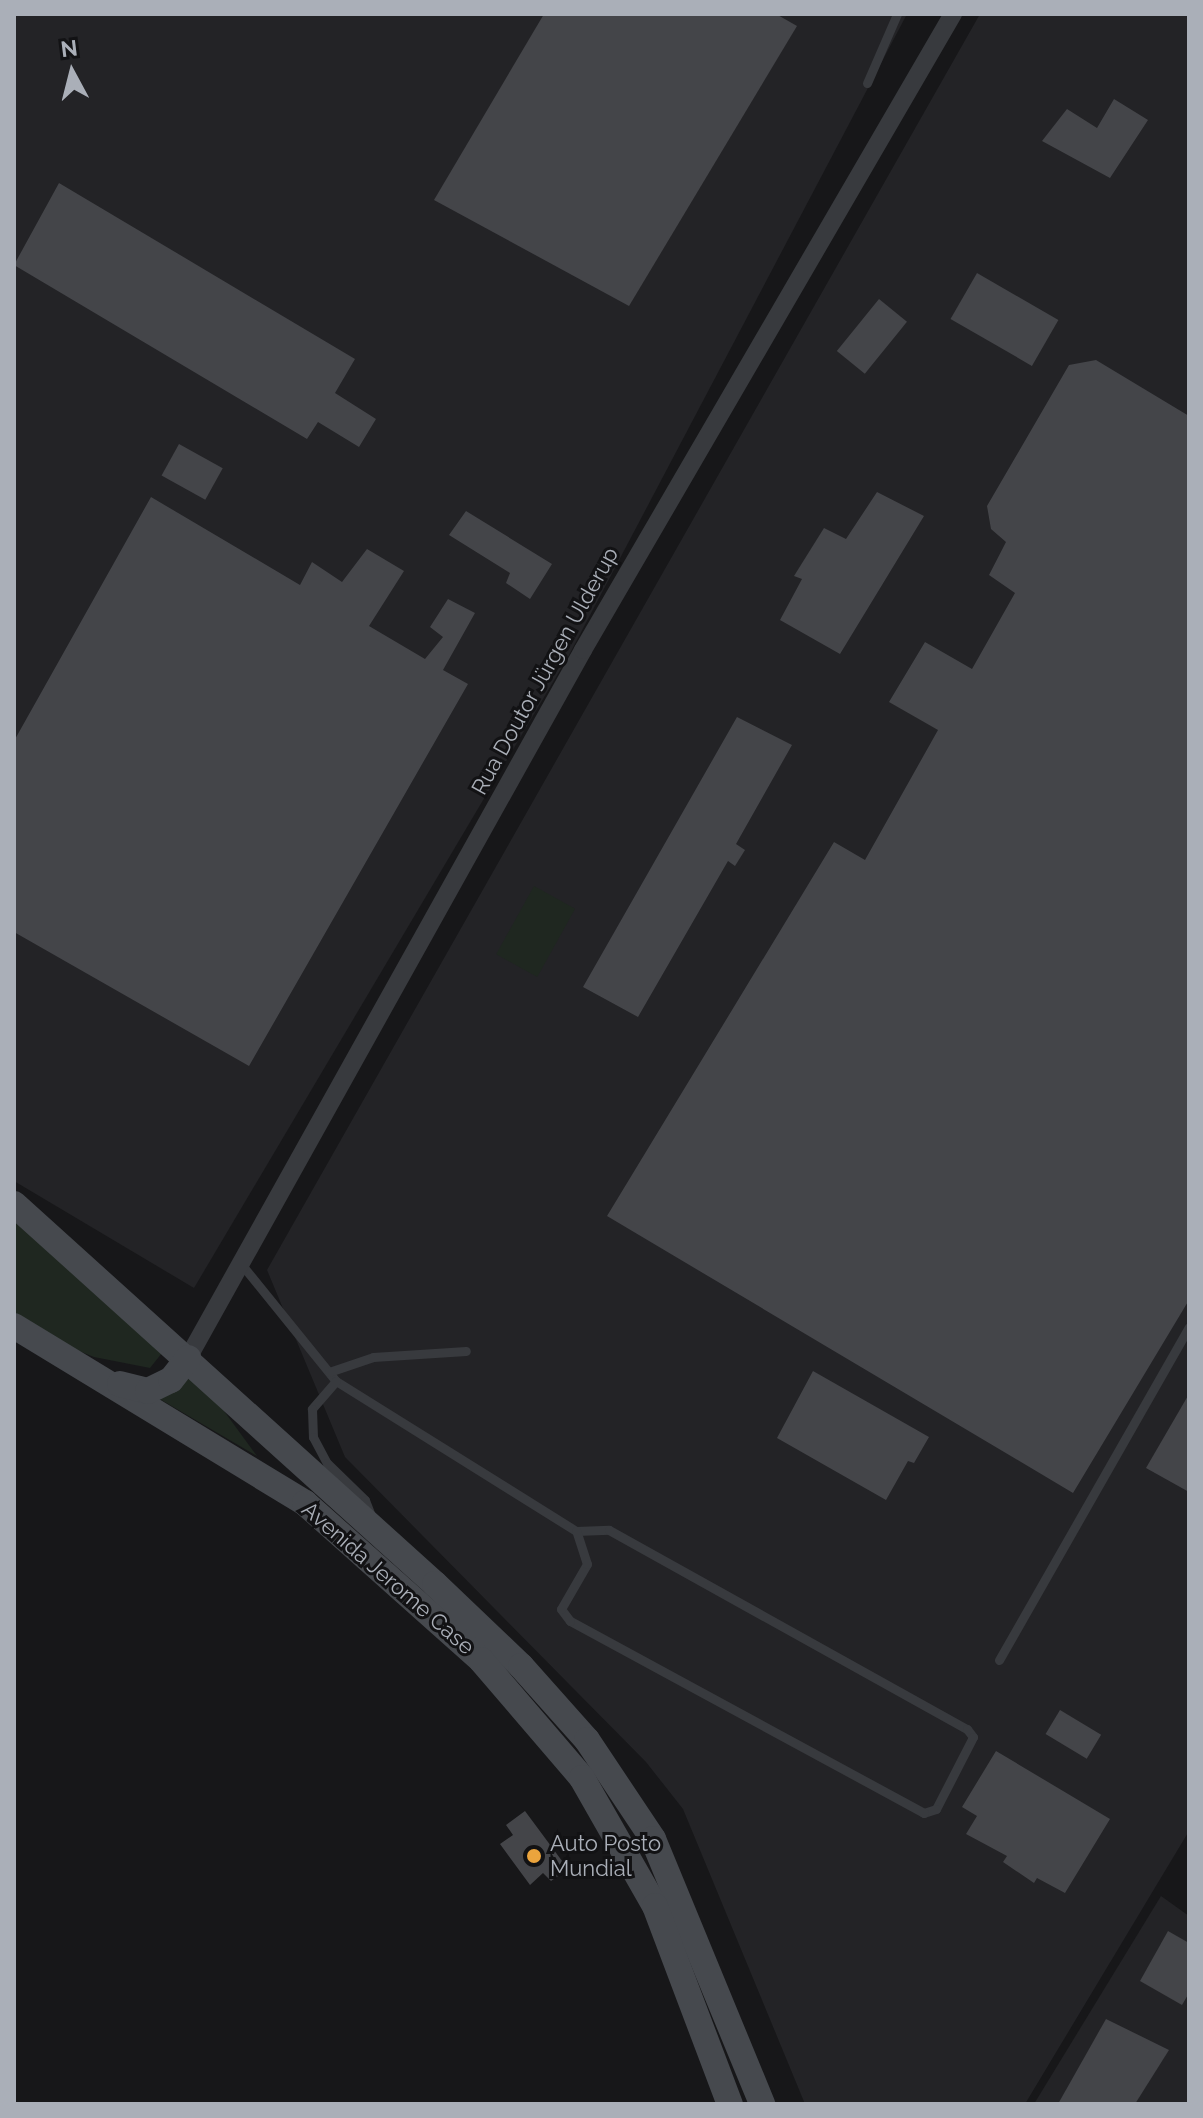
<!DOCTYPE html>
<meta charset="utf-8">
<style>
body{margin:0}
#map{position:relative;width:1203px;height:2118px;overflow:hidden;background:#171719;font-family:Raleway,sans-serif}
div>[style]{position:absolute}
.built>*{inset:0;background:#232326}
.green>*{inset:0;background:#1f2720;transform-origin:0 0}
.building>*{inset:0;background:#444549;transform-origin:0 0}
.lane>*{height:9px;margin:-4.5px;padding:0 4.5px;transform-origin:4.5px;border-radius:4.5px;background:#383a3e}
.street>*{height:18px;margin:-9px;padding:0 9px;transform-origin:9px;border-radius:9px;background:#383a3e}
.secondary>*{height:26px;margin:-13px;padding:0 13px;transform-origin:13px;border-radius:13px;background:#46494e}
.dots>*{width:22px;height:22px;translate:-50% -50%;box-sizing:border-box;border:4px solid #121214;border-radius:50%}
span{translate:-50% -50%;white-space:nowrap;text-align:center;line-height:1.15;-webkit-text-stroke:6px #121214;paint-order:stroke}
.street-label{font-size:22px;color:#aaafb8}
.poi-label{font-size:22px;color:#aaafb8}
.left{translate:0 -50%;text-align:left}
.frame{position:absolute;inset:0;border:16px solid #aaafb8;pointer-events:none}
.north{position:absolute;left:32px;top:32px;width:80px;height:80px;-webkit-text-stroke:6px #121214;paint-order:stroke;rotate:353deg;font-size:22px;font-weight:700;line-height:32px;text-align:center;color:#aaafb8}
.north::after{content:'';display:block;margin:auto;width:28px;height:36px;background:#aaafb8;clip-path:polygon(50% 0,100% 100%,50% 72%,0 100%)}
</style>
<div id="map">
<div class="built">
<div style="clip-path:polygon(14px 14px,907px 14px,569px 655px,194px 1288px,14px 1181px)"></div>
<div style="clip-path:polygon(980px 14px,1189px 14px,1189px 1831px,1025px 2104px,805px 2104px,683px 1809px,646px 1762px,345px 1457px,267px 1270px)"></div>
<div style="clip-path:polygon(1161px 1896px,1189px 1916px,1189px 2104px,1034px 2104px)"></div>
</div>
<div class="green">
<div style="left:534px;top:886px;width:47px;height:78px;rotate:29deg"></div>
<div style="clip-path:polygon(14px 1214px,162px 1353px,150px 1368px,94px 1357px,14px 1325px)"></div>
<div style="clip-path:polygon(197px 1374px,257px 1456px,158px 1398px)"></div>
</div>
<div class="building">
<div style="clip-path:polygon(544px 14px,776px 14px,797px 26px,629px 306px,434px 200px)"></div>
<div style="clip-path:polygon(1114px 99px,1148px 120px,1110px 178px,1042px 141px,1067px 109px,1097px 128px)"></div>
<div style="clip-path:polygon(59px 183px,355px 359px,335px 393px,376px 419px,359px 447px,318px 422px,307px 439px,14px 265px)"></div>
<div style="left:977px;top:273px;width:94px;height:53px;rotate:30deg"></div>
<div style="left:879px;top:299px;width:36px;height:67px;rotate:39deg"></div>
<div style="clip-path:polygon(1096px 360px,1189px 416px,1189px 1300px,1073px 1493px,607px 1216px,834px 842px,865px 860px,938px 730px,889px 702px,925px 642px,972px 669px,1015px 593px,989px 575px,1006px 542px,991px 529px,987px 506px,1069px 365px)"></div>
<div style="left:179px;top:444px;width:50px;height:36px;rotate:29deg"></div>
<div style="clip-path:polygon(877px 492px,924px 516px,840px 654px,780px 620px,802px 579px,794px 576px,824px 528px,846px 539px)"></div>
<div style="clip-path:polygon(151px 497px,300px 585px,312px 562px,342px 582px,367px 549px,404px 571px,369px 626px,425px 659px,443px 637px,430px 627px,448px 599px,475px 613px,443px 670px,468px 684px,249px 1066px,14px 932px,14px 741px)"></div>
<div style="clip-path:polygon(466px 511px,552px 564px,530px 599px,506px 583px,510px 573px,449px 535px)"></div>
<div style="clip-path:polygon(737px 717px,792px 745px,736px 844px,745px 850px,735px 866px,728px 861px,638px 1017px,583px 987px)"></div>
<div style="clip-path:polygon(813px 1371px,929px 1437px,914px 1463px,908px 1461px,886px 1500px,777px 1438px)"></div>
<div style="clip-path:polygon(1189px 1394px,1189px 1492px,1146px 1468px)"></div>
<div style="left:1060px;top:1710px;width:48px;height:28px;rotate:31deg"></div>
<div style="clip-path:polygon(996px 1751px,1110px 1819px,1065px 1893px,1037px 1878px,1034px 1883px,1003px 1862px,1007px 1856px,966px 1834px,977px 1816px,962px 1807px)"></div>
<div style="clip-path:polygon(525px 1811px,568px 1869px,551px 1881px,543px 1873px,530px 1885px,500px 1844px,513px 1835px,506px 1825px)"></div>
<div style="clip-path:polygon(1168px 1931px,1189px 1943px,1189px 1993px,1182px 2005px,1140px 1981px)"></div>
<div style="clip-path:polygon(1106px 2019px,1169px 2050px,1135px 2104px,1058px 2104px)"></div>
</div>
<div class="lane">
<div style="left:867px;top:83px;width:75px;rotate:-66.5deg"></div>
<div style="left:242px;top:1265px;width:149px;rotate:51deg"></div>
<div style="left:336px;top:1381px;width:283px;rotate:32deg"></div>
<div style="left:576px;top:1531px;width:33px;rotate:-2deg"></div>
<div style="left:609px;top:1530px;width:410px;rotate:29.1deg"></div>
<div style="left:967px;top:1729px;width:10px;rotate:53deg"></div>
<div style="left:973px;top:1737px;width:81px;rotate:117.2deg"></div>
<div style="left:936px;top:1809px;width:13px;rotate:162deg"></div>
<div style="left:924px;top:1813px;width:403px;rotate:-151.5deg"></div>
<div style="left:570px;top:1621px;width:15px;rotate:-127deg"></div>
<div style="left:561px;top:1609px;width:52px;rotate:-60deg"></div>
<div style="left:587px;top:1564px;width:35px;rotate:-108deg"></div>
<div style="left:329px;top:1372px;width:46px;rotate:-18.8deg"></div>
<div style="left:373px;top:1357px;width:93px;rotate:-3.7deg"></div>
<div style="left:336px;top:1381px;width:37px;rotate:131deg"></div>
<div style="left:312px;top:1409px;width:28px;rotate:88deg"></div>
<div style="left:313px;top:1437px;width:30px;rotate:62deg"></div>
<div style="left:327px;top:1463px;width:53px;rotate:44.2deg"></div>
<div style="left:365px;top:1500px;width:17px;rotate:69deg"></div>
<div style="left:999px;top:1660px;width:383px;rotate:-60.3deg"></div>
</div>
<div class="street">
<div style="left:188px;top:1358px;width:811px;rotate:-60.84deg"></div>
<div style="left:583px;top:650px;width:736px;rotate:-59.81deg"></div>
</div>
<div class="secondary">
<div style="left:14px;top:1204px;width:567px;rotate:42.07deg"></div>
<div style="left:435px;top:1584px;width:119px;rotate:43.6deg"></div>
<div style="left:521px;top:1666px;width:99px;rotate:48.3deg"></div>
<div style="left:587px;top:1740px;width:119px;rotate:56.3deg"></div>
<div style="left:653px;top:1839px;width:287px;rotate:67.6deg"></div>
<div style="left:14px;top:1326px;width:341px;rotate:31.3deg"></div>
<div style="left:305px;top:1503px;width:236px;rotate:41.7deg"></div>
<div style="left:481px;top:1660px;width:155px;rotate:49.4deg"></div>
<div style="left:582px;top:1778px;width:147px;rotate:60.3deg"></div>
<div style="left:655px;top:1906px;width:212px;rotate:69.3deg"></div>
<div style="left:120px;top:1384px;width:29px;rotate:14deg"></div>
<div style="left:148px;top:1391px;width:25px;rotate:-26deg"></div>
<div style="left:171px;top:1380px;width:28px;rotate:-52deg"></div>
</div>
<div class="dots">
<div style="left:534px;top:1856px;background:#eba43d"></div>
</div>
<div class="street-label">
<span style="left:545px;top:671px;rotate:-61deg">Rua Doutor Jürgen Ulderup</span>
<span style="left:388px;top:1578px;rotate:41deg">Avenida Jerome Case</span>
</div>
<div class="poi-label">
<span class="left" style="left:550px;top:1856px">Auto Posto<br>Mundial</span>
</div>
<div class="frame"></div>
<div class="north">N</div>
</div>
